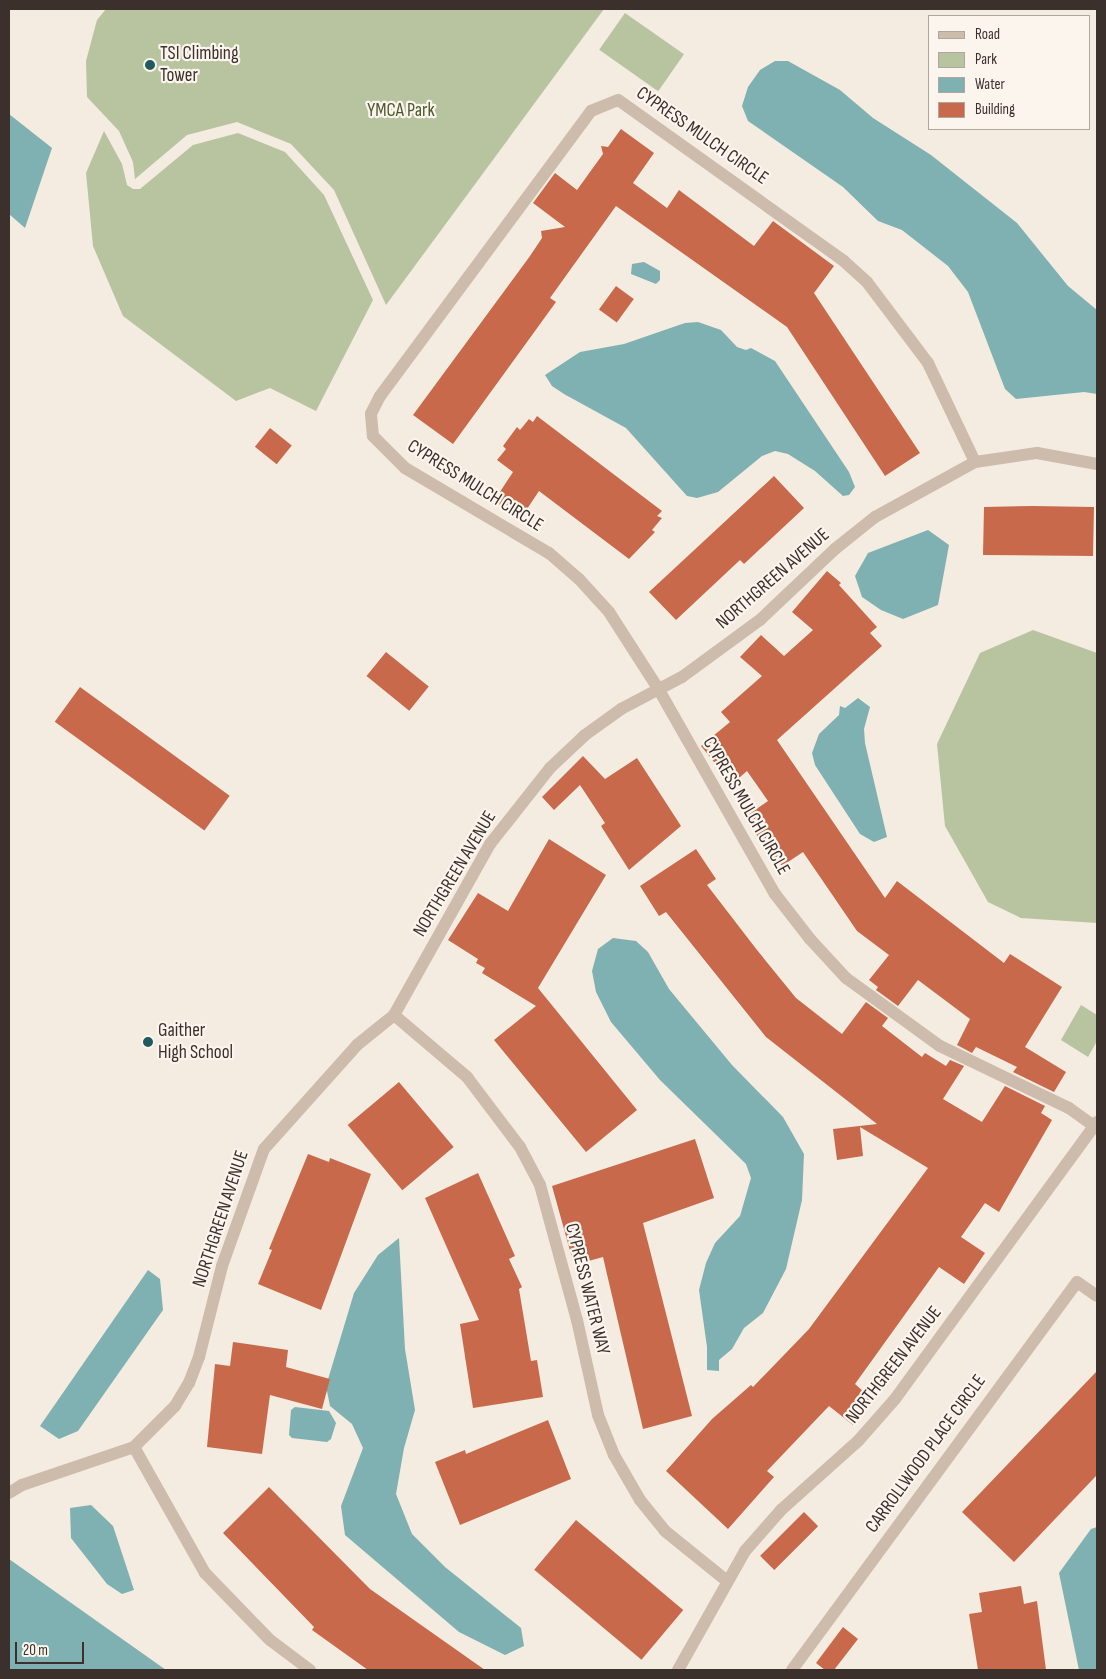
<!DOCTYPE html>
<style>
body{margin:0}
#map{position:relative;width:1106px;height:1679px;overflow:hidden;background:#f4ebe1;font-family:"Sofia Sans Condensed",sans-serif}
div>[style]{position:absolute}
.green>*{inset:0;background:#b8c4a0;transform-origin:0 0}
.water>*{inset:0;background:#7fb0b2}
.building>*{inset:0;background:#c8694b;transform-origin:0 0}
.minor>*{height:12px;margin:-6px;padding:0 6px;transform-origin:6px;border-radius:6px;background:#cdbbac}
.dots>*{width:14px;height:14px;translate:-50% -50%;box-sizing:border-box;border:2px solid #fbf5ee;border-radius:50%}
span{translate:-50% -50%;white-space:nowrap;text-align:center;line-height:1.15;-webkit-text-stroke:4.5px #fbf5ee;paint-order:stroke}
.poi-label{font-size:19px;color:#3b302b}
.left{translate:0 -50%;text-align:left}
.park-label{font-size:19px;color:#4a5a2e}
.street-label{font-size:19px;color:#3b302b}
.frame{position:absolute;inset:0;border:10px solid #3b302b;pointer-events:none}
.legend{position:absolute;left:928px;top:15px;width:162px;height:115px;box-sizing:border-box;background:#fbf5ee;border:1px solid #aea6a0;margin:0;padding:6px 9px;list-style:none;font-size:15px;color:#3b302b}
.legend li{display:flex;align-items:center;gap:10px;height:25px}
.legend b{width:25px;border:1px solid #aea6a0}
.scale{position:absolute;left:15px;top:1642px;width:69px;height:22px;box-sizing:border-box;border:2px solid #3b302b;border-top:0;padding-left:6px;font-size:15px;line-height:18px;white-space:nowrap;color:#3b302b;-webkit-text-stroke:4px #fbf5ee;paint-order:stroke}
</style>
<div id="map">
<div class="green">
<div style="clip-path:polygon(106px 9px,604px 9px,386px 305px,334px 190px,291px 144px,237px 122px,187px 135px,135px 179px,133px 162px,119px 131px,87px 97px,86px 61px,97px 20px)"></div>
<div style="left:625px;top:13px;width:72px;height:45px;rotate:35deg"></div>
<div style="clip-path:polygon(104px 131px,122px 164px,127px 185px,133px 189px,140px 189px,193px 145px,238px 133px,285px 152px,324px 195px,373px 300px,316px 411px,270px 388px,236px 401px,123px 316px,93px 246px,86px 173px)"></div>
<div style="clip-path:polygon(1033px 630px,1097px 653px,1097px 923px,1021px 918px,988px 902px,945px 826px,937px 744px,980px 653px)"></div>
<div style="clip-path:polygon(1081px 1005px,1097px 1015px,1097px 1041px,1088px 1057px,1061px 1040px)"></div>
</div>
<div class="water">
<div style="clip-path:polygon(775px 61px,788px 61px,840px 90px,873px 118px,931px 155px,1017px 223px,1068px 286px,1097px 310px,1097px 394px,1084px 392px,1016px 399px,1005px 389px,968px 292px,948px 266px,902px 230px,878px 221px,843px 187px,748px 121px,742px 106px,748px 87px,760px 70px)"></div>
<div style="clip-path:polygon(9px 114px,52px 148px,25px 228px,9px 214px)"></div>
<div style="clip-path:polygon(644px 262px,660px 271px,660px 280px,656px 284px,631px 274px,632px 264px)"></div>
<div style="clip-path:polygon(698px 322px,721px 330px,737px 347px,746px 350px,751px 348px,775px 361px,849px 472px,855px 487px,849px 495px,843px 496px,815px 471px,788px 454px,775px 451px,762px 456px,718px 492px,697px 498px,687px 496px,626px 428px,564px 394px,552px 386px,545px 375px,580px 352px,624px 344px,685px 323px)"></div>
<div style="clip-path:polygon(928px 530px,949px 545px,938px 605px,903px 619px,881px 610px,862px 597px,855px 576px,868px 553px)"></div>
<div style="clip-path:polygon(858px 698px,870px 707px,864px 729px,865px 743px,887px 837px,874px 842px,860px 834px,815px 765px,812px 753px,819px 734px,839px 715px,840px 706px,845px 708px)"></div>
<div style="clip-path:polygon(613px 938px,636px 941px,648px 952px,669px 989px,732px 1065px,783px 1117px,804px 1154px,802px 1200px,786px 1269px,763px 1313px,744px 1328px,732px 1349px,719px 1360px,719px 1371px,707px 1370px,707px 1347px,699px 1290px,706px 1263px,715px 1243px,740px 1216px,751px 1178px,746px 1164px,660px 1080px,611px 1022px,596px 992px,592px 971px,598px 949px)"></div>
<div style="clip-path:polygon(399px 1238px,405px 1349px,415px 1410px,404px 1448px,396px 1494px,412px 1534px,445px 1567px,521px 1628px,524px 1646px,505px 1655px,459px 1632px,345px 1535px,341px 1506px,363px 1448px,352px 1424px,330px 1406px,326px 1386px,354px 1293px,378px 1255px)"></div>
<div style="clip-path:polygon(148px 1270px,160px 1279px,163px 1310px,78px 1431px,59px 1439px,40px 1426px)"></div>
<div style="clip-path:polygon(295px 1407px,329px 1411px,336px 1423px,331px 1439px,327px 1442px,292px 1438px,289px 1435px,291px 1410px)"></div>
<div style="clip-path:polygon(91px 1505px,113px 1526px,134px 1590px,122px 1594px,107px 1584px,71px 1538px,70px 1508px)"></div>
<div style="clip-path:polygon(1097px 1527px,1097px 1670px,1079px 1670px,1059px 1573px,1091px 1529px)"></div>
<div style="clip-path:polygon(9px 1559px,166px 1670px,9px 1670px)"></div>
</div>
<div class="building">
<div style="clip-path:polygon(621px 129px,654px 153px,633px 183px,667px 208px,679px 190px,754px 246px,773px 221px,834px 266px,814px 293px,920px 453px,885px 476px,787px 327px,616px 206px,550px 298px,556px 302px,453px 444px,413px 415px,530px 256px,542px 238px,541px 231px,565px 227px,533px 203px,555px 173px,577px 190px,603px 154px,601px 146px,608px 147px)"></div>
<div style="left:616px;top:286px;width:22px;height:29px;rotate:36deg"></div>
<div style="clip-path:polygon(537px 416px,662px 511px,657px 516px,662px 518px,652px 530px,655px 532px,629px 559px,539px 491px,521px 518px,494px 501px,513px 472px,497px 460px,506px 449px,503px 446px,517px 427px,520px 430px,529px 419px,533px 422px)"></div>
<div style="left:270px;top:428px;width:28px;height:24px;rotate:39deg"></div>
<div style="clip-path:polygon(774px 476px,804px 508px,744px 564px,740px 560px,676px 620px,649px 592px)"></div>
<div style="clip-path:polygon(1033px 506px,1094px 507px,1093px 556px,983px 555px,984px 507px)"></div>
<div style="clip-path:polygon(827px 571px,841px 583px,839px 585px,877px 627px,870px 633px,882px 646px,777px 740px,885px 898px,897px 881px,1004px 963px,1010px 954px,1062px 987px,1025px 1047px,1066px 1072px,1054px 1092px,1013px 1072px,1017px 1067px,976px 1047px,972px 1053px,957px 1045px,970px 1019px,918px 980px,898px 1006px,876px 990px,878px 987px,869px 980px,889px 955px,857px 931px,803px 852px,782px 866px,778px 861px,775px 863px,745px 817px,768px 801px,747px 771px,732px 784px,701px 746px,730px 722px,721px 712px,762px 676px,740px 657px,761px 635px,784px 656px,813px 630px,792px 612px)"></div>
<div style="left:386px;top:652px;width:55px;height:31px;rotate:39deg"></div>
<div style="left:80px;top:687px;width:185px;height:43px;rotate:36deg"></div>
<div style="clip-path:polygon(583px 756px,605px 779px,637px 758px,681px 826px,629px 870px,601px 826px,605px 823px,580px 785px,554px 810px,542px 797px)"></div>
<div style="clip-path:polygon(549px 839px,606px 875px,538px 988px,637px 1110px,586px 1152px,494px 1040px,536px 1006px,482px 973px,485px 968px,476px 963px,478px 959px,448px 940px,478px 893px,508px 911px)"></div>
<div style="clip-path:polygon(696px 849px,716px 879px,707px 885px,757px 950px,796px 998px,842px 1034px,866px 1002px,888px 1018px,882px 1026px,922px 1057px,925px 1053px,946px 1066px,950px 1060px,964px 1066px,943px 1099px,982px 1122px,1005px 1086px,1045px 1106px,1041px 1113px,1052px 1120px,999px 1212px,985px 1203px,961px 1237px,985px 1253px,964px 1284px,939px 1267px,855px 1384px,874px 1401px,853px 1425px,829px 1406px,767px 1471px,774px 1477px,728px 1529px,666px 1471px,712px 1419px,751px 1385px,753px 1387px,809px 1329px,928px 1168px,860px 1127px,863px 1156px,837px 1160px,833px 1129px,877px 1124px,766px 1037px,666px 912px,659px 916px,640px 886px)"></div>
<div style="left:399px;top:1082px;width:85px;height:67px;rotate:50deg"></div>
<div style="clip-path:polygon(695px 1139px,714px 1198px,643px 1223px,692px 1416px,643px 1429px,603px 1257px,574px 1265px,552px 1186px)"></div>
<div style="clip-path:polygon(308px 1154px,329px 1162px,330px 1158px,371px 1174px,321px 1310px,258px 1284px,272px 1250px,269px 1249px)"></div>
<div style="clip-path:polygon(478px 1173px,515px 1256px,509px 1259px,522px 1287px,519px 1289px,531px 1361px,537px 1360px,543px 1397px,473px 1408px,460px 1324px,479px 1320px,425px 1198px)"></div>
<div style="clip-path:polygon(233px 1342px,288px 1350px,286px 1367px,330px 1379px,322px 1409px,270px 1395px,262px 1454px,207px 1447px,215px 1364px,230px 1366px)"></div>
<div style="clip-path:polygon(1097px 1371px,1097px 1475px,1014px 1562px,962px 1512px)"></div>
<div style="clip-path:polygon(548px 1420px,571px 1479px,460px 1525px,435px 1462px,465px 1450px,466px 1454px)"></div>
<div style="clip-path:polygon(269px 1487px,370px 1589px,485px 1670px,368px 1670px,312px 1630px,314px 1627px,223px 1533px)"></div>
<div style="left:804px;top:1512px;width:20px;height:62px;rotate:45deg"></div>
<div style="left:576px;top:1520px;width:140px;height:65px;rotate:40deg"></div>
<div style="clip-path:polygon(1021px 1586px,1024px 1604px,1037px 1601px,1046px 1670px,978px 1670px,969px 1614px,982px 1612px,979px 1593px)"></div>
<div style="clip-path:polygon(843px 1627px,858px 1639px,834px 1670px,825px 1670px,816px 1663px)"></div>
</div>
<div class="minor">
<div style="left:975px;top:462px;width:110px;rotate:-115.4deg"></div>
<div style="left:928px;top:363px;width:101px;rotate:-127deg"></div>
<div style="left:867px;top:282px;width:31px;rotate:-138deg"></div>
<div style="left:844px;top:261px;width:277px;rotate:-144.5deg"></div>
<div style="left:618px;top:100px;width:29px;rotate:158deg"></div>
<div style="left:591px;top:111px;width:355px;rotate:126.5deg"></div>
<div style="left:380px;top:396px;width:20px;rotate:117deg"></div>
<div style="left:371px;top:414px;width:22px;rotate:85deg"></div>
<div style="left:373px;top:436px;width:45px;rotate:45deg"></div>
<div style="left:405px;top:468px;width:167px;rotate:30.6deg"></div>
<div style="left:549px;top:553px;width:40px;rotate:41deg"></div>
<div style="left:579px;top:579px;width:45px;rotate:47.7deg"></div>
<div style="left:609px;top:612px;width:93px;rotate:57.3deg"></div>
<div style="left:659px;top:690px;width:235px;rotate:60.4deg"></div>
<div style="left:775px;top:894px;width:57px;rotate:52.1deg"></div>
<div style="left:810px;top:939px;width:53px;rotate:47.3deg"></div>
<div style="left:846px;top:978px;width:116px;rotate:35.9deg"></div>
<div style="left:940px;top:1046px;width:143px;rotate:25.7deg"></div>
<div style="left:1069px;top:1108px;width:31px;rotate:36deg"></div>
<div style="left:394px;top:1015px;width:96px;rotate:40.3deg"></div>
<div style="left:467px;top:1077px;width:88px;rotate:52.9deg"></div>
<div style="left:520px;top:1147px;width:43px;rotate:62.2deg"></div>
<div style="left:540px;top:1185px;width:140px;rotate:74.7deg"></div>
<div style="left:577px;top:1320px;width:97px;rotate:77.5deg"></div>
<div style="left:598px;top:1415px;width:43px;rotate:68.2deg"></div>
<div style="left:614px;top:1455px;width:52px;rotate:60deg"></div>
<div style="left:640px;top:1500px;width:40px;rotate:51deg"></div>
<div style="left:665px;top:1531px;width:80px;rotate:38.9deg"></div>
<div style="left:134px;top:1447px;width:145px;rotate:60.6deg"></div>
<div style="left:205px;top:1573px;width:93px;rotate:45.9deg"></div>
<div style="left:270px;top:1640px;width:50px;rotate:36.9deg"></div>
<div style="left:9px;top:1493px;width:15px;rotate:-32deg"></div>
<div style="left:22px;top:1485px;width:118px;rotate:-18.7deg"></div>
<div style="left:134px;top:1447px;width:58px;rotate:-45deg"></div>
<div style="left:175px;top:1406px;width:27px;rotate:-59deg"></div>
<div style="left:189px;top:1383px;width:28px;rotate:-69deg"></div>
<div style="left:199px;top:1357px;width:94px;rotate:-75.8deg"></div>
<div style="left:222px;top:1266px;width:124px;rotate:-70.3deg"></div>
<div style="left:264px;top:1149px;width:140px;rotate:-48.2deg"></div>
<div style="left:357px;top:1045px;width:48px;rotate:-39deg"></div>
<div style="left:394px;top:1015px;width:196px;rotate:-60.7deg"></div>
<div style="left:490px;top:844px;width:97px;rotate:-51.7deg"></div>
<div style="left:550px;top:768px;width:48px;rotate:-43.3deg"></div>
<div style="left:585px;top:735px;width:44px;rotate:-35.8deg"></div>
<div style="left:621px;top:709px;width:69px;rotate:-27.7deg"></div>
<div style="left:682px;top:677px;width:97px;rotate:-36.2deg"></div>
<div style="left:760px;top:620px;width:103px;rotate:-43.4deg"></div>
<div style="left:835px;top:549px;width:51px;rotate:-38.7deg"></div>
<div style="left:875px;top:517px;width:114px;rotate:-28.8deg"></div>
<div style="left:975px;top:462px;width:63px;rotate:-8.3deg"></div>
<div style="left:1037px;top:453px;width:61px;rotate:10.4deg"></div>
<div style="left:678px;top:1670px;width:137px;rotate:-60.6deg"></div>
<div style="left:745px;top:1551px;width:55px;rotate:-48.7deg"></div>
<div style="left:781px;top:1510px;width:103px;rotate:-41.9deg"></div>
<div style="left:858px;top:1441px;width:56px;rotate:-48.6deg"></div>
<div style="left:895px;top:1399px;width:343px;rotate:-53.9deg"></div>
<div style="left:792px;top:1670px;width:481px;rotate:-53.7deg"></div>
<div style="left:1077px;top:1282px;width:24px;rotate:35deg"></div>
</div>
<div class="dots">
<div style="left:150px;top:65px;background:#1f5a5e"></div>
<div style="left:148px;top:1042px;background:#1f5a5e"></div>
</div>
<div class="poi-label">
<span class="left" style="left:160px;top:65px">TSI Climbing<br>Tower</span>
<span class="left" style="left:158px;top:1042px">Gaither<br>High School</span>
</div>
<div class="park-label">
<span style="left:401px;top:111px">YMCA Park</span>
</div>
<div class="street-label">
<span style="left:702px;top:136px;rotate:35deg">CYPRESS MULCH CIRCLE</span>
<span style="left:475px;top:486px;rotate:32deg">CYPRESS MULCH CIRCLE</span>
<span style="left:773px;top:579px;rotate:-41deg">NORTHGREEN AVENUE</span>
<span style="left:746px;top:806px;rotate:60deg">CYPRESS MULCH CIRCLE</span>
<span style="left:455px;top:874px;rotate:-59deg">NORTHGREEN AVENUE</span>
<span style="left:221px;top:1219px;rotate:-72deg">NORTHGREEN AVENUE</span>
<span style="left:587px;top:1289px;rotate:76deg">CYPRESS WATER WAY</span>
<span style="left:894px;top:1365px;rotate:-52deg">NORTHGREEN AVENUE</span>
<span style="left:926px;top:1454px;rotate:-54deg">CARROLLWOOD PLACE CIRCLE</span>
</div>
<div class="frame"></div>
<ul class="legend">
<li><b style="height:6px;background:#cdbbac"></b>Road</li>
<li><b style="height:14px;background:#b8c4a0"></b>Park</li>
<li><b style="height:14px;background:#7fb0b2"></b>Water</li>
<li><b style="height:14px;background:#c8694b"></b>Building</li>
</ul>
<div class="scale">20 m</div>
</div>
